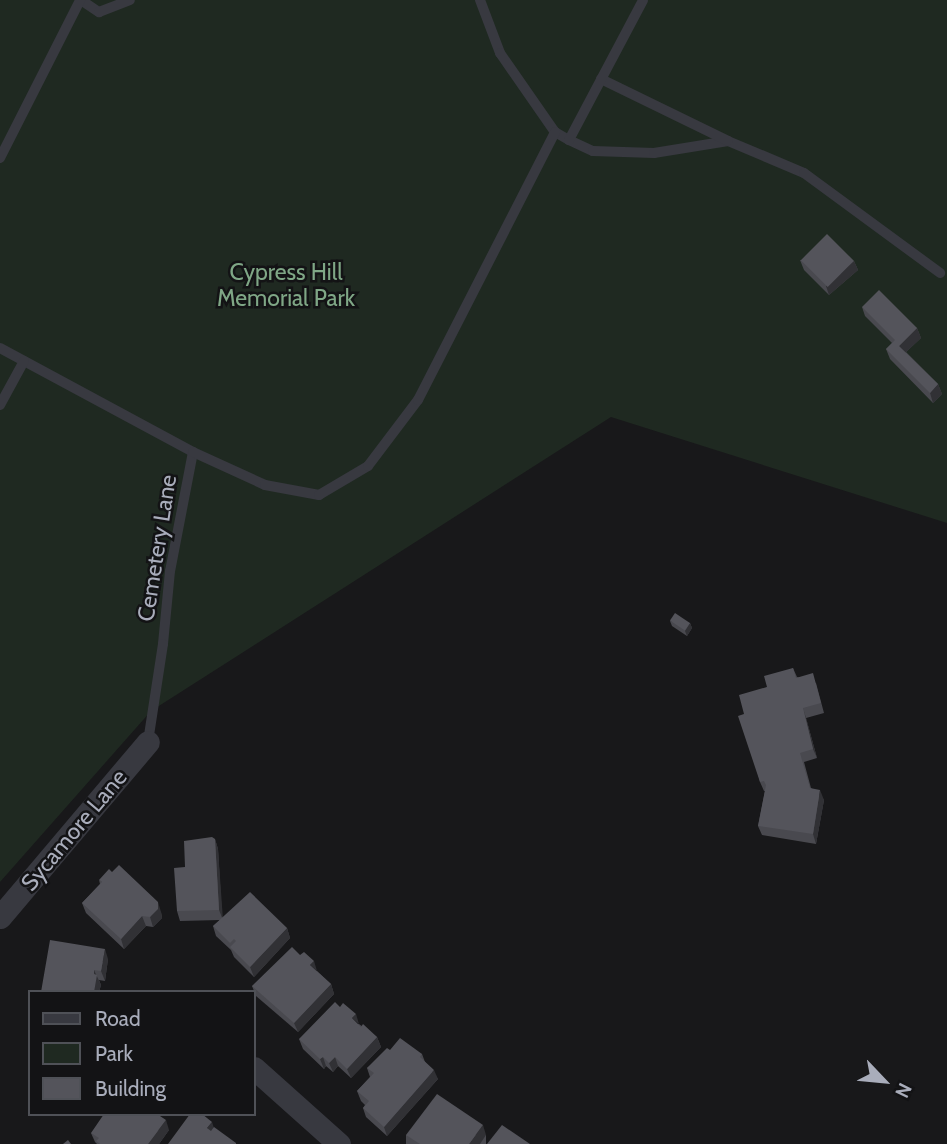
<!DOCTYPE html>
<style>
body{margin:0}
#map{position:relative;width:947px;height:1144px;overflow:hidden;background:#18181a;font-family:Cabin,sans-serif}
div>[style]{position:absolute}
.green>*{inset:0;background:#1f2921}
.service>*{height:10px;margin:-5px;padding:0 5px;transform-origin:5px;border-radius:5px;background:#383940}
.minor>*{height:23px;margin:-11.5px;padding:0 11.5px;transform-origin:11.5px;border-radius:11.5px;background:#383940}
.wall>*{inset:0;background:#49494f;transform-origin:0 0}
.shaded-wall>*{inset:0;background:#313135}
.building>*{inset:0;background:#54545b;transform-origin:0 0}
span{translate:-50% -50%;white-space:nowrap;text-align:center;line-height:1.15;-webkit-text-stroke:5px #131315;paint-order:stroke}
.park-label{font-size:23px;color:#7fa786}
.street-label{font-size:23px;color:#a9adbb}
.legend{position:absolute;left:28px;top:990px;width:228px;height:126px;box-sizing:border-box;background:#131315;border:2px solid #4f5157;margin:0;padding:9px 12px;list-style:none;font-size:21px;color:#a9adbb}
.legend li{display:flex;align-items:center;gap:14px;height:35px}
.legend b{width:35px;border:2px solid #4f5157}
.north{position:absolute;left:849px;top:1046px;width:70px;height:70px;-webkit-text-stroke:5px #131315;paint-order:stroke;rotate:116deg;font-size:19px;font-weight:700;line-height:28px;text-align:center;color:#a9adbb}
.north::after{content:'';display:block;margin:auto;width:24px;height:32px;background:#a9adbb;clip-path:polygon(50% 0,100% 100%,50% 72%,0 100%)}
</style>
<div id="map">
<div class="green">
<div style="clip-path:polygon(0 0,947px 0,947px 523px,611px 417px,151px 711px,0 882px)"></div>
</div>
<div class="service">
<div style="left:81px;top:0;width:22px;rotate:34deg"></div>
<div style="left:99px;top:12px;width:33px;rotate:-21deg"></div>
<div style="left:480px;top:0;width:57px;rotate:69.3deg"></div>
<div style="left:500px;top:53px;width:96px;rotate:55.2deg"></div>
<div style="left:555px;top:132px;width:16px;rotate:30deg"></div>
<div style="left:569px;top:140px;width:26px;rotate:25deg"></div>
<div style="left:593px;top:151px;width:61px;rotate:1.9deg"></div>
<div style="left:654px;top:153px;width:75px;rotate:-9.2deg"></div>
<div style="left:728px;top:141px;width:82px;rotate:22.8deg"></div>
<div style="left:804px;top:173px;width:169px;rotate:36.3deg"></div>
<div style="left:601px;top:79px;width:141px;rotate:26deg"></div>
<div style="left:569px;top:140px;width:158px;rotate:-62.1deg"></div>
<div style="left:0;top:158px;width:177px;rotate:-63.1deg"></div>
<div style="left:0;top:348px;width:219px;rotate:28.3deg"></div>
<div style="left:193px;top:452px;width:121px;rotate:100.9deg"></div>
<div style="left:170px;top:571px;width:73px;rotate:95.5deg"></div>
<div style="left:163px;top:644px;width:99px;rotate:98.7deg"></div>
<div style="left:0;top:405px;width:50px;rotate:-61.4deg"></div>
<div style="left:193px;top:452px;width:79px;rotate:24.6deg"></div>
<div style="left:265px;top:485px;width:55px;rotate:10.5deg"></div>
<div style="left:319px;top:495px;width:57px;rotate:-30.6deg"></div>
<div style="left:368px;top:466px;width:83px;rotate:-52.9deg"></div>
<div style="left:418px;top:400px;width:301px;rotate:-62.9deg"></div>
</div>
<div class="minor">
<div style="left:0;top:917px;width:229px;rotate:-49.8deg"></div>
<div style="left:254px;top:1068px;width:114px;rotate:41.8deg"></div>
</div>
<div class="wall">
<div style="clip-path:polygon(800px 260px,854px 261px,858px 270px,829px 295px,804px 270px)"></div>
<div style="clip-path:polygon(862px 307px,917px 328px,921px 338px,906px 352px,938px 384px,942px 394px,933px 403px,890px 359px,886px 349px,892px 343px,865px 316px)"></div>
<div style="clip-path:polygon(670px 621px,690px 623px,692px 628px,687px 636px,672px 626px)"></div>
<div style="clip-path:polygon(793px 668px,797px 677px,816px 683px,824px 713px,806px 718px,817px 758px,804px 762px,811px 788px,824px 800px,816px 844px,762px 835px,758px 826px,765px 791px,764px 791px,760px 782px,744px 714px,767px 687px)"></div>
<div style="clip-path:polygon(215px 839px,218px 849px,222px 917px,287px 928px,290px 938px,254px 977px,234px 957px,231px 950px,216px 936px,213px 926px,220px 920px,180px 921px,177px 911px,185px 867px)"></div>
<div style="clip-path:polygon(99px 880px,161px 912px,162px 918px,153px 927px,146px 926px,124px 949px,86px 913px,82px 903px,100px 884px)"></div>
<div style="clip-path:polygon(108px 959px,105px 981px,99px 980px,101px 985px,99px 992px,41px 992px)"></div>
<div style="clip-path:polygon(317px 971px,331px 984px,334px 994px,298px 1032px,256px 996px,252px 986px)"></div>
<div style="clip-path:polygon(359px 1024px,377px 1037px,381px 1047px,351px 1078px,338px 1066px,333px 1072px,326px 1066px,324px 1069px,303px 1049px,299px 1039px)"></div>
<div style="clip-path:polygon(390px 1050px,422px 1054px,425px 1062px,438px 1079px,387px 1136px,366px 1117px,363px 1108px,365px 1105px,361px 1101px,357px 1091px,370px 1077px,367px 1068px)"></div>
<div style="clip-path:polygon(169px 1130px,159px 1144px,97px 1144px,95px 1142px,91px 1133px)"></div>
<div style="left:406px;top:1135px;width:80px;height:9px"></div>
</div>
<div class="shaded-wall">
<div style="clip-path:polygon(854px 261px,858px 270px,829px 295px,826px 286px)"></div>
<div style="clip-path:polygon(917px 328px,921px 338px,903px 355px,899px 346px)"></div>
<div style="clip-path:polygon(938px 384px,942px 394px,933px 403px,930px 393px)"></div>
<div style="clip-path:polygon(690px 623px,692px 628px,687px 636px,685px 631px)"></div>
<div style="clip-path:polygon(803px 708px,806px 718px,817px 758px,813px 749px)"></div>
<div style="clip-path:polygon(820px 790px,824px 800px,816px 844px,813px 834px)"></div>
<div style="clip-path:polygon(215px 839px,218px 849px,223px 920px,219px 910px)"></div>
<div style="clip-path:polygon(158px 902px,161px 912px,162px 918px,153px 927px,150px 917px)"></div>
<div style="clip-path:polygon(142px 916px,146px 926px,124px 949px,121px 939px)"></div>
<div style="clip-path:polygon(287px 928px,290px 938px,254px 977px,250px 967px)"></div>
<div style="clip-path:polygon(105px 949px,108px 959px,105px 981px,101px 971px)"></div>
<div style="clip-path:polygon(314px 961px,317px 971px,310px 965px)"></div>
<div style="clip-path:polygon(94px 970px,101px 985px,99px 992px,94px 992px)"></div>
<div style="clip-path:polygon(331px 984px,334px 994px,298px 1032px,294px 1023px)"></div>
<div style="clip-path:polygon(356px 1014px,359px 1024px,352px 1018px)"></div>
<div style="clip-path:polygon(377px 1037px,381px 1047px,351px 1078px,347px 1069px)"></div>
<div style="clip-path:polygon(323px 1057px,326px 1066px,324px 1069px,320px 1059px)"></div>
<div style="clip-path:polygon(335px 1057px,338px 1066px,333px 1072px,329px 1063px)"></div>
<div style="clip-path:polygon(434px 1070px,438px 1079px,387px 1136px,384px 1127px)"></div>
<div style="clip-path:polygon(166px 1120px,169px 1130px,159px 1144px,148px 1144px)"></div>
<div style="clip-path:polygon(212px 1122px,215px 1131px,211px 1137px,207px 1128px)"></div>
<div style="clip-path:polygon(483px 1125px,486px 1135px,480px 1144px,469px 1144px)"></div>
</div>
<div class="building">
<div style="left:827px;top:234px;width:38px;height:37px;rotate:45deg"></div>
<div style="clip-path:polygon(879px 290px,917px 328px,899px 346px,938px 384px,930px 393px,886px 349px,895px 340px,862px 307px)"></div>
<div style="left:675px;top:613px;width:18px;height:9px;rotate:34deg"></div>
<div style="clip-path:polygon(793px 668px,796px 678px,813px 673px,821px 703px,803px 708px,813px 749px,800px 753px,810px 788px,820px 790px,813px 834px,758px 826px,766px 785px,764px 781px,760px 782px,738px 716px,744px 714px,739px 695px,767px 687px,764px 676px)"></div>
<div style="clip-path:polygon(212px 837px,215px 839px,219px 910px,177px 911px,174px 868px,185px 867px,184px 841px)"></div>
<div style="clip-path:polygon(119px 865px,158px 902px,158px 909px,150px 917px,142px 916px,121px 939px,82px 903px,102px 882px,99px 880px,109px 869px,112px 872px)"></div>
<div style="clip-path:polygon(250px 892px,287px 928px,250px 967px,230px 947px,236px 941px,234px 939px,230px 943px,213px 926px)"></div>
<div style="clip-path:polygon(50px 940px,105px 949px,101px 971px,94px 970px,94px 974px,97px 975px,94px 992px,41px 992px)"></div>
<div style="clip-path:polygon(292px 947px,300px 955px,304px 952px,314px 961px,310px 965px,331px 984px,294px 1023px,252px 986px)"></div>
<div style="clip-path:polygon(335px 1002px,340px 1007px,343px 1003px,356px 1014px,352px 1018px,361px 1027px,363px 1024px,377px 1037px,347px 1069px,335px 1057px,329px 1063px,323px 1057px,320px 1059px,299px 1039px)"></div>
<div style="clip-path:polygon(400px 1038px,422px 1054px,420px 1057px,434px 1070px,384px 1127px,363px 1108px,369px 1101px,357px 1091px,374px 1073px,367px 1068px,387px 1048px,390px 1050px)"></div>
<div style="clip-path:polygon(437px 1094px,483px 1125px,469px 1144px,420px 1144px,406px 1135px)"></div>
<div style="clip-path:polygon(104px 1114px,157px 1114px,166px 1120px,148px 1144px,100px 1144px,96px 1141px,99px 1138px,91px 1133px)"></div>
<div style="clip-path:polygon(190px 1114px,202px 1114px,212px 1122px,207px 1128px,211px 1131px,214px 1127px,236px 1143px,236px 1144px,168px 1144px)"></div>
<div style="clip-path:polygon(502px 1125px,530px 1144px,487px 1144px)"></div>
<div style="clip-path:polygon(68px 1140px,71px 1144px,63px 1144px)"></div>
</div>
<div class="park-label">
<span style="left:286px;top:285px">Cypress Hill<br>Memorial Park</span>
</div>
<div class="street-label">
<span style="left:157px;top:548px;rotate:-81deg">Cemetery Lane</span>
<span style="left:74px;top:830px;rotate:-50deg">Sycamore Lane</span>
</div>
<ul class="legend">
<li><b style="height:9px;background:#383940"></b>Road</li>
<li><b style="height:19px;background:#1f2921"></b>Park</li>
<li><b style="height:19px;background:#54545b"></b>Building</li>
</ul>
<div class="north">N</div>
</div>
